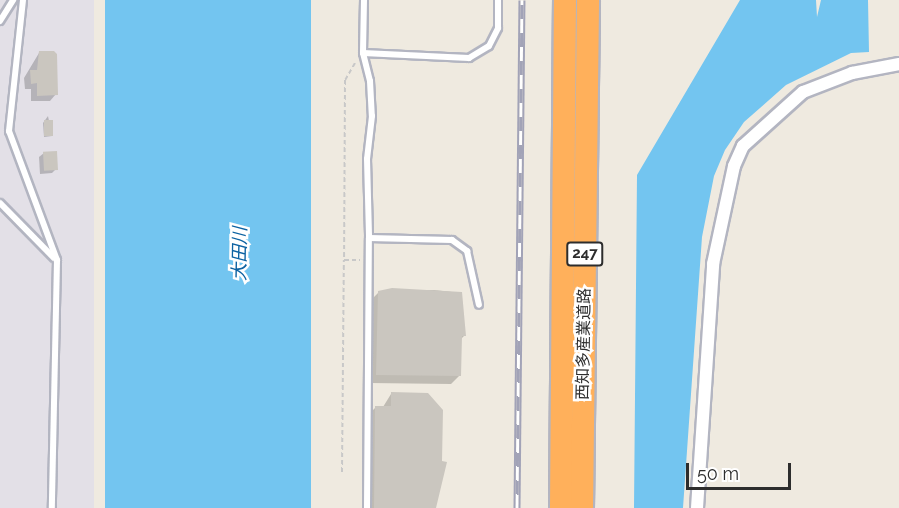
<!DOCTYPE html>
<meta charset="utf-8">
<style>
body{margin:0}
#map{position:relative;width:899px;height:508px;overflow:hidden;background:#efeae0;font-family:Raleway,"Noto Sans JP",sans-serif}
div>[style]{position:absolute}
.industrial>*{inset:0;background:#e3e0e7;transform-origin:0 0}
.water>*{inset:0;background:#73c5f0;transform-origin:0 0}
.shadow>*{inset:0;background:#0003}
.building>*{inset:0;background:#cac6bf;transform-origin:0 0}
.path>*{height:2px;margin-top:-1px;transform-origin:0;background:repeating-linear-gradient(90deg,#c8c8c8 0 4.5px,transparent 0 7.5px)}
.roads{filter:drop-shadow(2px 0 #b3b5c1) drop-shadow(-2px 0 #b3b5c1) drop-shadow(0 2px #b3b5c1) drop-shadow(0 -2px #b3b5c1)}
.lane>*{height:6px;margin:-3px;padding:0 3px;transform-origin:3px;border-radius:3px;background:#fff}
.street>*{height:12px;margin:-6px;padding:0 6px;transform-origin:6px;border-radius:6px;background:#fff}
.highway>*{height:22px;margin:-11px;padding:0 11px;transform-origin:11px;border-radius:11px;background:#ffb05b}
.rail>*{height:7px;margin-top:-3.5px;transform-origin:0;background:repeating-linear-gradient(90deg,#fff 0 14px,#a2a3b7 0 28px);box-sizing:border-box;border-block:2px solid #a2a3b7}
span{translate:-50% -50%;white-space:nowrap;text-align:center;line-height:1.15;-webkit-text-stroke:5px #fff;paint-order:stroke}
.shield-label span{padding:2px 4px;background:#fff;border:2px solid;border-radius:4px;-webkit-text-stroke-width:0}
.shield-label{font-size:15px;color:#2d2d2d;font-weight:700}
.street-label{font-size:16px;color:#2d2d2d}
.water-label{font-size:18px;color:#0c62a2;font-style:italic}
.scale{position:absolute;left:686px;top:463px;width:105px;height:27px;box-sizing:border-box;border:3px solid #2d2d2d;border-top:0;padding-left:8px;font-size:18px;line-height:21px;white-space:nowrap;color:#2d2d2d;-webkit-text-stroke:4px #fff;paint-order:stroke}
</style>
<div id="map">
<div class="industrial">
<div style="left:0;top:0;width:94px;height:508px"></div>
</div>
<div class="water">
<div style="left:105px;top:0;width:206px;height:508px"></div>
<div style="clip-path:polygon(740px 0,816px 0,817px 17px,821px 0,868px 0,869px 52px,851px 53px,786px 85px,744px 122px,725px 150px,714px 176px,702px 237px,683px 508px,634px 508px,637px 175px)"></div>
</div>
<div class="shadow">
<div style="clip-path:polygon(39px 53px,56px 94px,50px 101px,31px 101px,31px 89px,25px 89px,24px 78px)"></div>
<div style="clip-path:polygon(48px 116px,52px 136px,44px 137px,43px 123px)"></div>
<div style="clip-path:polygon(44px 153px,56px 169px,52px 173px,40px 174px,39px 157px)"></div>
<div style="clip-path:polygon(434px 290px,461px 293px,464px 336px,460px 340px,460px 375px,451px 384px,369px 383px,370px 301px,379px 292px)"></div>
<div style="clip-path:polygon(391px 394px,441px 462px,435px 508px,366px 508px,367px 416px,376px 407px,383px 407px)"></div>
</div>
<div class="building">
<div style="clip-path:polygon(39px 51px,54px 51px,57px 54px,58px 95px,37px 96px,37px 83px,31px 84px,30px 70px,37px 70px)"></div>
<div style="left:44px;top:120px;width:9px;height:16px"></div>
<div style="left:57px;top:151px;width:19px;height:14px;rotate:87deg"></div>
<div style="clip-path:polygon(392px 288px,462px 292px,466px 336px,462px 336px,461px 376px,376px 375px,378px 291px)"></div>
<div style="clip-path:polygon(391px 392px,428px 393px,443px 410px,442px 461px,447px 462px,436px 508px,374px 508px,375px 406px,391px 406px)"></div>
</div>
<div class="path">
<div style="left:355px;top:63px;width:20px;rotate:120deg"></div>
<div style="left:345px;top:80px;width:180px;rotate:90.3deg"></div>
<div style="left:344px;top:260px;width:16px"></div>
<div style="left:342px;top:472px;width:212px;rotate:-89.5deg"></div>
</div>
<div class="roads">
<div class="lane">
<div style="left:23px;top:0;width:132px;rotate:96.1deg"></div>
<div style="left:9px;top:131px;width:138px;rotate:69.6deg"></div>
<div style="left:57px;top:260px;width:248px;rotate:91.2deg"></div>
<div style="left:364px;top:0;width:53px;rotate:91.1deg"></div>
<div style="left:363px;top:53px;width:106px;rotate:2.7deg"></div>
<div style="left:469px;top:58px;width:23px;rotate:-31deg"></div>
<div style="left:489px;top:46px;width:20px;rotate:-63deg"></div>
<div style="left:498px;top:28px;width:28px;rotate:-90deg"></div>
<div style="left:0;top:21px;width:25px;rotate:-58deg"></div>
<div style="left:363px;top:53px;width:29px;rotate:76deg"></div>
<div style="left:370px;top:81px;width:35px;rotate:87deg"></div>
<div style="left:372px;top:116px;width:43px;rotate:96.6deg"></div>
<div style="left:367px;top:159px;width:79px;rotate:88.5deg"></div>
<div style="left:0;top:203px;width:77px;rotate:45.5deg"></div>
<div style="left:367px;top:508px;width:270px;rotate:-89.6deg"></div>
<div style="left:369px;top:238px;width:83px;rotate:1.4deg"></div>
<div style="left:452px;top:240px;width:19px;rotate:36deg"></div>
<div style="left:467px;top:251px;width:55px;rotate:77.5deg"></div>
</div>
<div class="street">
<div style="left:697px;top:508px;width:245px;rotate:-86.2deg"></div>
<div style="left:713px;top:264px;width:100px;rotate:-77.9deg"></div>
<div style="left:734px;top:166px;width:22px;rotate:-66deg"></div>
<div style="left:743px;top:146px;width:81px;rotate:-42deg"></div>
<div style="left:803px;top:92px;width:53px;rotate:-21.2deg"></div>
<div style="left:852px;top:73px;width:48px;rotate:-10.8deg"></div>
</div>
<div class="highway">
<div style="left:561px;top:508px;width:508px;rotate:-89.55deg"></div>
<div style="left:582px;top:508px;width:508px;rotate:-89.32deg"></div>
</div>
</div>
<div class="rail">
<div style="left:517px;top:508px;width:508px;rotate:-89.44deg"></div>
</div>
<div class="shield-label">
<span style="left:585px;top:254px">247</span>
</div>
<div class="street-label">
<span style="left:584px;top:344px;rotate:-89deg">西知多産業道路</span>
</div>
<div class="water-label">
<span style="left:240px;top:254px;rotate:-89deg">大田川</span>
</div>
<div class="scale">50 m</div>
</div>
